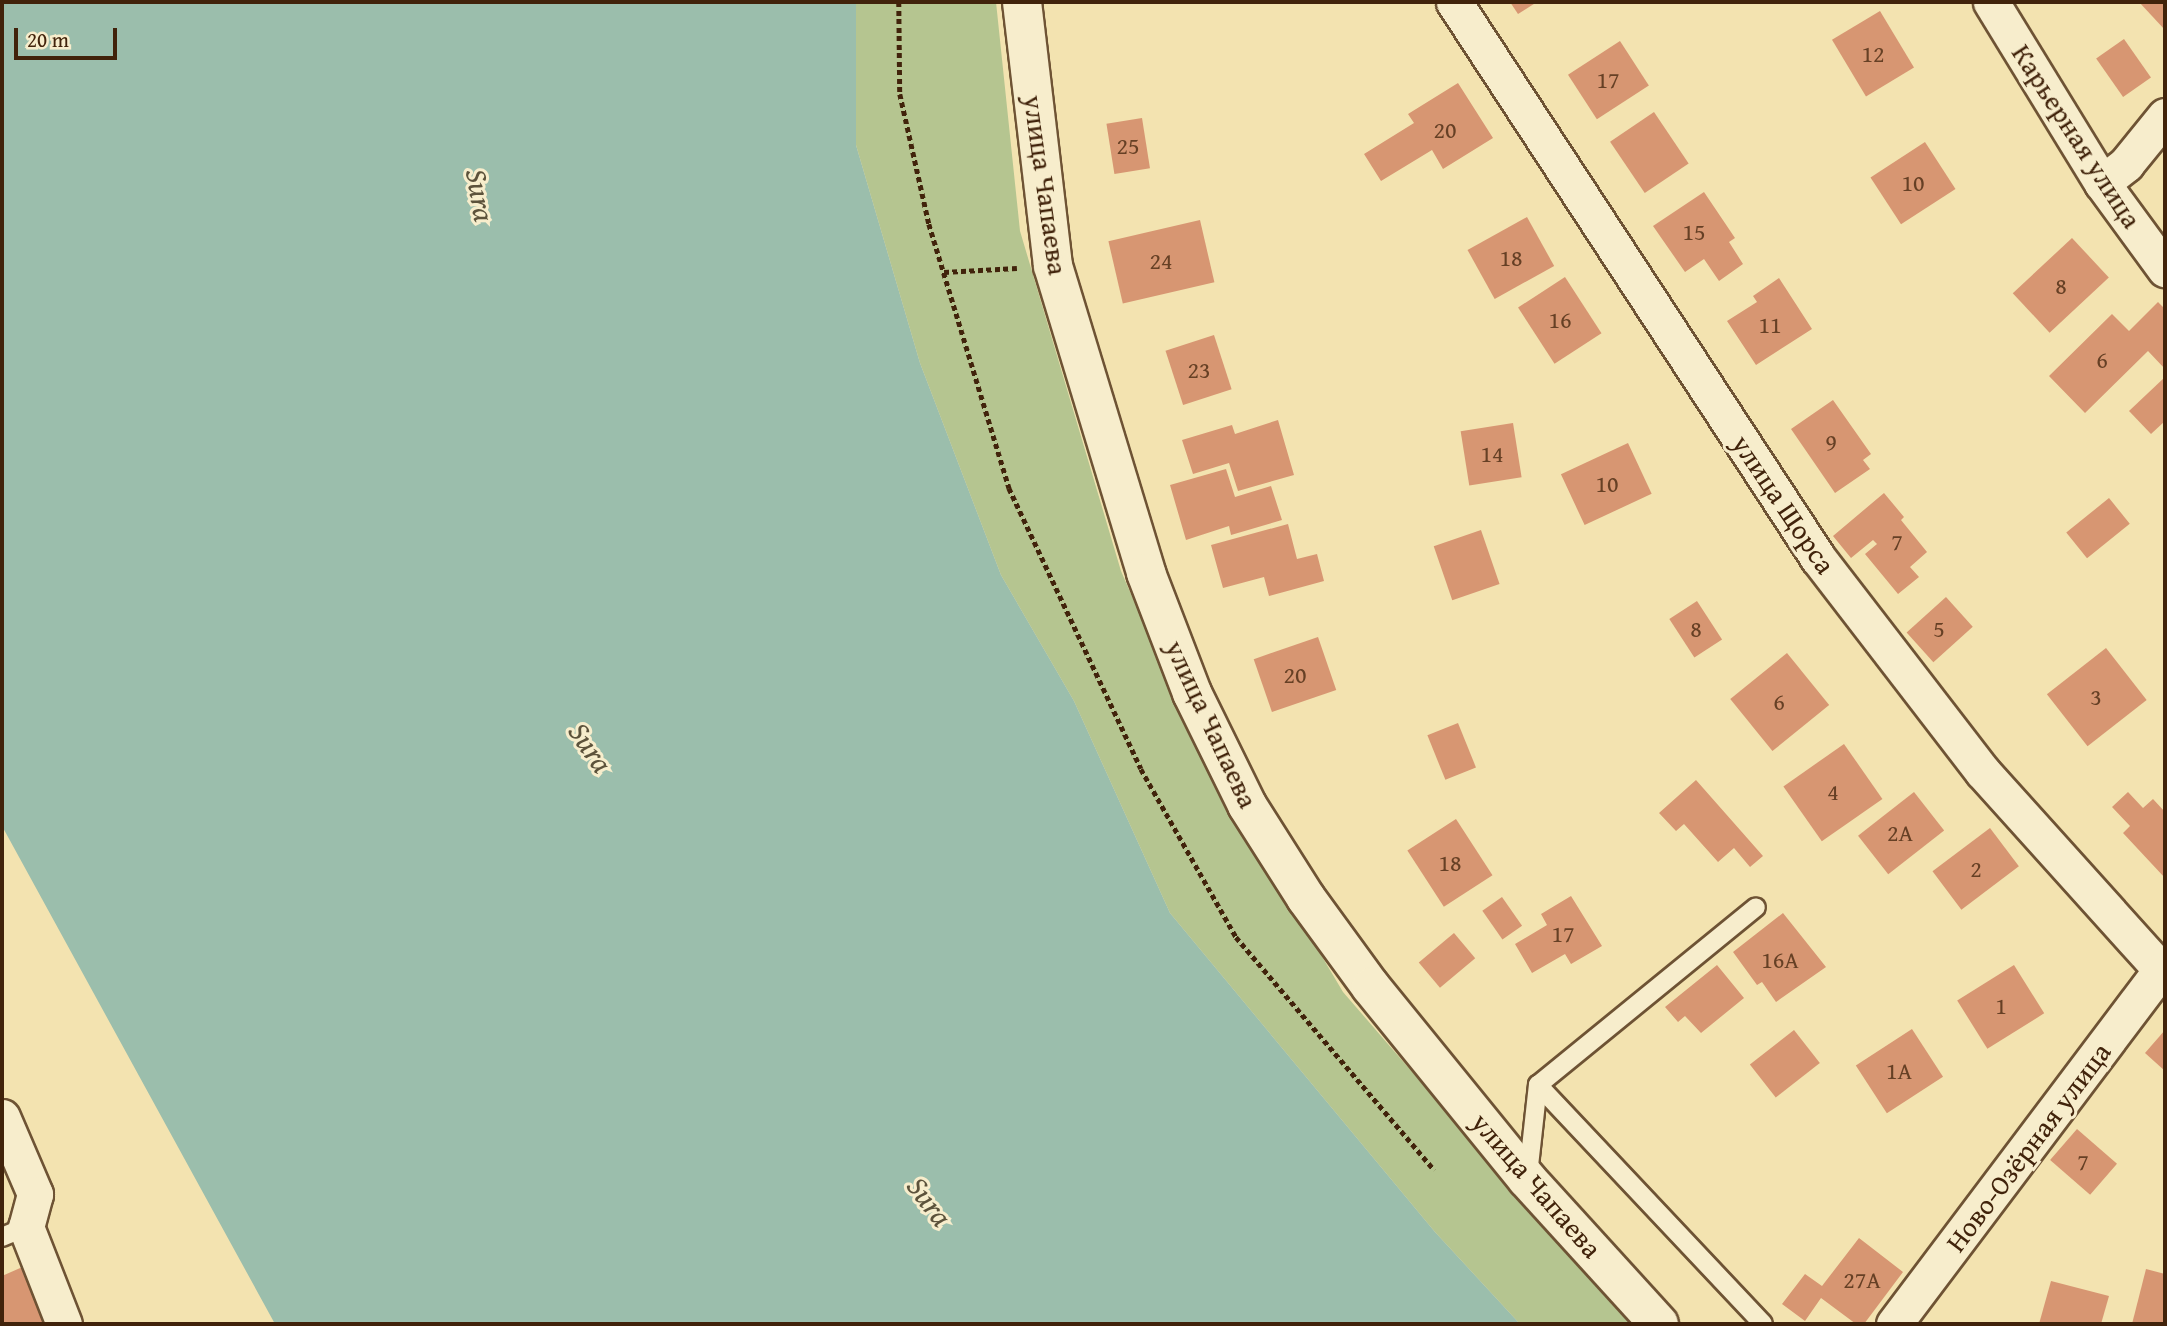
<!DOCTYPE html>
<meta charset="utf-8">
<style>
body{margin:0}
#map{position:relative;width:2167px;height:1326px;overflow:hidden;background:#f3e3b0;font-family:"Gentium Book Plus",serif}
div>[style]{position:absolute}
.green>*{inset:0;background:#b5c590}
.water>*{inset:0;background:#9bbeac}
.building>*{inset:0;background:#d79672;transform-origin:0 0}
.path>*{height:4.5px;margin-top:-2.25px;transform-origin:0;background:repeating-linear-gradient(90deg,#41230b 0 5px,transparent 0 8.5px)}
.roads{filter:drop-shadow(2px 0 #6e5334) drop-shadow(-2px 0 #6e5334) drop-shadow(0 2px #6e5334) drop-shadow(0 -2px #6e5334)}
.lane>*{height:18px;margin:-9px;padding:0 9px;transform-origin:9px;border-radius:9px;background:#f7edcc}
.street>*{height:35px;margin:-17.5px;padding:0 17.5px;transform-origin:17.5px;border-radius:17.5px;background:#f7edcc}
.secondary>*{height:38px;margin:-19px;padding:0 19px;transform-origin:19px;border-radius:19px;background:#f7edcc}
span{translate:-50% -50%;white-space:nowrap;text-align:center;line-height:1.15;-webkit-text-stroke:6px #f7edcc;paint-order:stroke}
.number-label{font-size:24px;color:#664025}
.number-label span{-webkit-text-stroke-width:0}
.street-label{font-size:28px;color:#41230b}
.water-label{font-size:30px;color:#5c523b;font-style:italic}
.frame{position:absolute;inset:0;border:4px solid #41230b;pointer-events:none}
.scale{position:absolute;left:14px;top:28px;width:103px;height:32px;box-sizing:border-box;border:4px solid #41230b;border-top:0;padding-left:9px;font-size:21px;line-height:24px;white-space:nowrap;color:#41230b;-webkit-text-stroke:5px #f7edcc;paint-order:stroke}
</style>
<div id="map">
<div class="green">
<div style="clip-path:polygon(856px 2px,996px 2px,1020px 231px,1121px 571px,1197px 746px,1343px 992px,1630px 1324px,1520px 1324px,1435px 1232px,1170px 913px,1074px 701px,1001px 575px,920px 363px,856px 145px)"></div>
</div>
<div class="water">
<div style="clip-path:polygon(2px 2px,856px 2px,856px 145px,920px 363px,1001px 575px,1074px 701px,1170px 913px,1435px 1232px,1520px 1324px,275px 1324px,2px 826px)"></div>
</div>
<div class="building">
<div style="clip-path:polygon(1510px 2px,1537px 2px,1518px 14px)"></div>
<div style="clip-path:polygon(2139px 2px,2165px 2px,2165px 30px)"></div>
<div style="left:1880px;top:11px;width:66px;height:56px;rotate:59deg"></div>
<div style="left:2124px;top:39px;width:47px;height:34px;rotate:55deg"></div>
<div style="left:1620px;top:41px;width:53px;height:62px;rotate:57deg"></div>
<div style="clip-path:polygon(1458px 83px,1493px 138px,1443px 169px,1432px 150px,1381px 181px,1364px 154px,1414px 123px,1408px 114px)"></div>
<div style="left:1654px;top:112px;width:62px;height:53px;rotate:56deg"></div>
<div style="left:1142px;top:118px;width:51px;height:36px;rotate:81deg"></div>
<div style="left:1925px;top:142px;width:56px;height:65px;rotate:57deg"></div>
<div style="clip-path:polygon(1704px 192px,1735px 238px,1729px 242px,1743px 264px,1719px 281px,1704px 259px,1685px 272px,1653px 226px)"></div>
<div style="left:1527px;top:217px;width:56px;height:68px;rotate:61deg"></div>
<div style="left:1200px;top:220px;width:64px;height:94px;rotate:77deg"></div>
<div style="left:2072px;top:238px;width:54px;height:81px;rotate:47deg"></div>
<div style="left:1565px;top:277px;width:67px;height:56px;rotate:57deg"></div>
<div style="clip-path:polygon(1779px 278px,1812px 329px,1756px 365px,1727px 321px,1757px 302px,1753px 296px)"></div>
<div style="clip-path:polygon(2158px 302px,2165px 309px,2165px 369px,2148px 351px,2085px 413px,2049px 376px,2112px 314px,2129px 331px)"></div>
<div style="left:1214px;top:335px;width:57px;height:51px;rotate:72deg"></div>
<div style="clip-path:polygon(2165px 377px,2165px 421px,2151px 434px,2129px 411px)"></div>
<div style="clip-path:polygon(1833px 400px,1871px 454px,1863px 460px,1870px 469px,1835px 493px,1791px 429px)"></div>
<div style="clip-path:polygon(1278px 420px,1294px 475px,1238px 491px,1229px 463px,1193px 474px,1182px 440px,1232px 425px,1235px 434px)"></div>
<div style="left:1513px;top:423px;width:55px;height:53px;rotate:81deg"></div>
<div style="left:1628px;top:443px;width:56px;height:74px;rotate:65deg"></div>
<div style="clip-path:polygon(1226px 469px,1235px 497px,1271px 486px,1282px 520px,1231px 535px,1229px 526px,1186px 540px,1170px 485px)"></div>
<div style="clip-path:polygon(1884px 493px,1904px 517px,1901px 520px,1927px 552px,1910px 567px,1919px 577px,1898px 594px,1865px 554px,1877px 544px,1873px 540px,1851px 558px,1833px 536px)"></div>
<div style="left:2109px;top:498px;width:33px;height:55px;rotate:51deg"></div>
<div style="clip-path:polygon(1288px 524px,1297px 559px,1317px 554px,1324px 581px,1269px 596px,1264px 577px,1223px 588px,1211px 545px)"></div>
<div style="left:1481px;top:530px;width:57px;height:50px;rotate:71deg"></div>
<div style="left:1946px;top:597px;width:40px;height:53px;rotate:48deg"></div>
<div style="left:1697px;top:601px;width:46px;height:33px;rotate:57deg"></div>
<div style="left:1318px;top:637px;width:56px;height:68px;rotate:71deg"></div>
<div style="left:2106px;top:648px;width:66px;height:75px;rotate:52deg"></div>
<div style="left:1787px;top:653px;width:67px;height:73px;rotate:51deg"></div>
<div style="left:1458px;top:723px;width:48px;height:33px;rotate:68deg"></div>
<div style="left:1844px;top:744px;width:67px;height:74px;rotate:55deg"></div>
<div style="clip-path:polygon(1696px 780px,1763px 856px,1750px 867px,1734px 848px,1718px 862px,1684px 824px,1676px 831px,1659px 813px)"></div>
<div style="left:1914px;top:792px;width:49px;height:71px;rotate:52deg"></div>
<div style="clip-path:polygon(2128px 792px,2143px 808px,2153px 799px,2165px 812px,2165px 878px,2123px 833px,2130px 826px,2112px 807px)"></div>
<div style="left:1456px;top:819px;width:67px;height:58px;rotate:57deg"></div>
<div style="left:1990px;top:828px;width:48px;height:72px;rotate:53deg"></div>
<div style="clip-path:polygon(1571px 896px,1602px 946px,1571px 964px,1565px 954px,1532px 973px,1515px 944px,1547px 925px,1541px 914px)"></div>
<div style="left:1502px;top:897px;width:35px;height:24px;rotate:55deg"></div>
<div style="clip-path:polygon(1783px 913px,1826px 967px,1776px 1002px,1762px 982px,1757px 985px,1733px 952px)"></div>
<div style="left:1454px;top:933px;width:33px;height:46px;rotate:50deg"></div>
<div style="clip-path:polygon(1717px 965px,1744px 998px,1701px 1033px,1685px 1016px,1678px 1022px,1665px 1007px)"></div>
<div style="left:2014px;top:965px;width:57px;height:67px;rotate:58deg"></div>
<div style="left:1912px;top:1029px;width:57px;height:67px;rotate:57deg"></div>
<div style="left:1794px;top:1030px;width:42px;height:56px;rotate:52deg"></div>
<div style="clip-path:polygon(2165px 1030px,2165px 1071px,2145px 1053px)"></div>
<div style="left:2077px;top:1129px;width:53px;height:41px;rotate:41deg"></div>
<div style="clip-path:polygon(1859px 1238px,1903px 1272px,1864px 1324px,1856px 1324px,1821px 1298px,1805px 1321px,1782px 1304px,1805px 1274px,1822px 1286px)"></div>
<div style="clip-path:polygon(27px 1265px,53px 1324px,2px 1324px,2px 1276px)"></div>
<div style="clip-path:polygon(2146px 1269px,2165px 1274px,2165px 1324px,2132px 1324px)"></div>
<div style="clip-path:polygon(2051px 1281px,2109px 1296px,2101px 1324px,2039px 1324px)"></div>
</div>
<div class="path">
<div style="left:899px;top:2px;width:92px;rotate:89.4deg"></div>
<div style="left:900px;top:94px;width:133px;rotate:77.4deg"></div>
<div style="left:929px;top:224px;width:276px;rotate:73.1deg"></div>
<div style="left:1009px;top:488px;width:310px;rotate:64.8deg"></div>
<div style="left:1141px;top:769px;width:193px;rotate:60.5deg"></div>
<div style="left:1236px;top:937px;width:306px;rotate:49.6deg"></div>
<div style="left:944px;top:272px;width:73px;rotate:-3.1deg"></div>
</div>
<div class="roads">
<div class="lane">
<div style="left:1538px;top:1085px;width:328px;rotate:46.7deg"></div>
<div style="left:1528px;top:1175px;width:91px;rotate:-83.7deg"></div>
<div style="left:1538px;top:1085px;width:281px;rotate:-39.2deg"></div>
<div style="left:2px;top:1237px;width:26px;rotate:-23deg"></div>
</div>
<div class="street">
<div style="left:1454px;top:2px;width:665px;rotate:56.79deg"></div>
<div style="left:1818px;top:558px;width:269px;rotate:52.4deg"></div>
<div style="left:1982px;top:771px;width:268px;rotate:48deg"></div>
<div style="left:1991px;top:2px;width:212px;rotate:58.5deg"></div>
<div style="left:2102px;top:183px;width:107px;rotate:53.8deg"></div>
<div style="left:2102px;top:183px;width:31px;rotate:-38deg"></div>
<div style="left:2126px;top:164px;width:62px;rotate:-50.9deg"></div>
<div style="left:2px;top:1117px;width:84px;rotate:66.8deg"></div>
<div style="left:35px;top:1194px;width:34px;rotate:105deg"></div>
<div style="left:26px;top:1227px;width:104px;rotate:68.6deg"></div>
<div style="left:1894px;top:1324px;width:443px;rotate:-53deg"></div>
</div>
<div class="secondary">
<div style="left:1022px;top:2px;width:266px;rotate:83.3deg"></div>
<div style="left:1053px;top:266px;width:321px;rotate:73.1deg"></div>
<div style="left:1146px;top:573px;width:129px;rotate:69deg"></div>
<div style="left:1192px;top:693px;width:125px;rotate:63.8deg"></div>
<div style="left:1247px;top:805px;width:110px;rotate:57.6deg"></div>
<div style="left:1306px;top:898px;width:110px;rotate:53.9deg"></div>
<div style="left:1371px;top:987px;width:247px;rotate:50.9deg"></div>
<div style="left:1527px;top:1179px;width:196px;rotate:47.7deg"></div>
</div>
</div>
<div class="number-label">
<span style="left:1873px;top:54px">12</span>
<span style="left:1608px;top:80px">17</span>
<span style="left:1445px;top:130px">20</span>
<span style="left:1128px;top:146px">25</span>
<span style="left:1913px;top:183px">10</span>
<span style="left:1694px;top:232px">15</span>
<span style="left:1511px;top:258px">18</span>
<span style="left:1161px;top:261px">24</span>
<span style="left:2061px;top:286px">8</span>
<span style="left:1560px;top:320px">16</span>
<span style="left:1770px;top:325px">11</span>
<span style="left:2102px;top:360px">6</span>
<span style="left:1199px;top:370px">23</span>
<span style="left:1831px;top:442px">9</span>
<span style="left:1492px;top:454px">14</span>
<span style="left:1607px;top:484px">10</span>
<span style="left:1897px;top:542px">7</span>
<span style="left:1696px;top:629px">8</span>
<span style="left:1939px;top:629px">5</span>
<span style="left:1295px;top:675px">20</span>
<span style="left:2096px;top:697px">3</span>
<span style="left:1779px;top:702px">6</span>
<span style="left:1833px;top:792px">4</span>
<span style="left:1900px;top:833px">2А</span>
<span style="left:1450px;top:863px">18</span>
<span style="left:1976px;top:869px">2</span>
<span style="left:1563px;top:934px">17</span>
<span style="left:1780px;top:960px">16А</span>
<span style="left:2001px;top:1006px">1</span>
<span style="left:1899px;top:1071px">1А</span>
<span style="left:2083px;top:1162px">7</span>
<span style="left:1862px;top:1280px">27А</span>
</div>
<div class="street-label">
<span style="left:2077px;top:136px;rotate:57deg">Карьерная улица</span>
<span style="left:1046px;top:185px;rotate:82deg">улица Чапаева</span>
<span style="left:1784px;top:504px;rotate:56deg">улица Щорса</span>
<span style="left:1212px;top:724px;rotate:65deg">улица Чапаева</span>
<span style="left:2028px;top:1147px;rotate:-53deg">Ново-Озёрная улица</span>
<span style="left:1537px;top:1185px;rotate:49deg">улица Чапаева</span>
</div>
<div class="water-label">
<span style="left:481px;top:195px;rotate:80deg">Sura</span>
<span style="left:591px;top:747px;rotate:56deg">Sura</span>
<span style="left:930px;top:1201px;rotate:53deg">Sura</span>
</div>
<div class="frame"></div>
<div class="scale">20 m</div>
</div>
